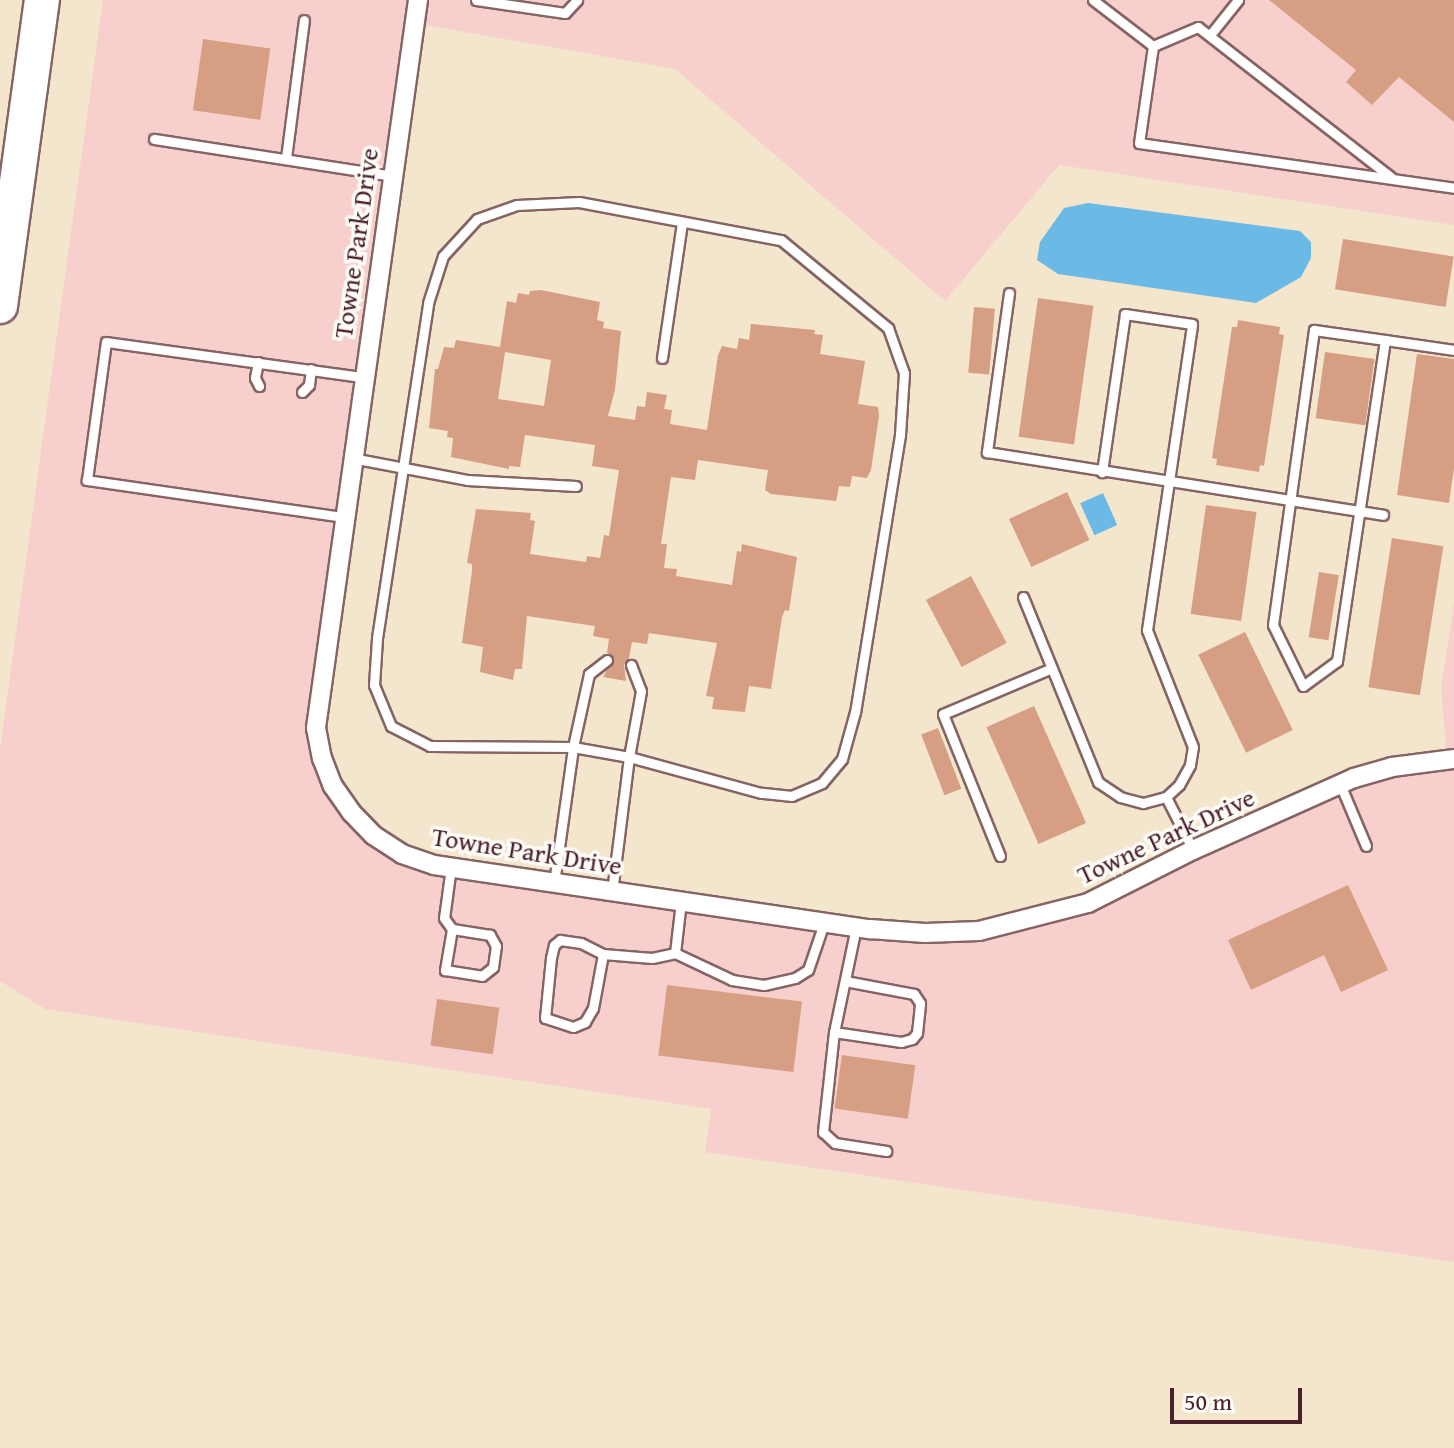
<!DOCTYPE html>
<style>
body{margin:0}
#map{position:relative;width:1454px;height:1448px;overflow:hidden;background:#f4e5cd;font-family:"Gentium Book Plus",serif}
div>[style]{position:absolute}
.built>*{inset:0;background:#f7d0cd}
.water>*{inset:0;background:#6bbae6;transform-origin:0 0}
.building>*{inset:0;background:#d69e83;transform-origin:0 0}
.roads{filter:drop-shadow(2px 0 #866464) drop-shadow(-2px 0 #866464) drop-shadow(0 2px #866464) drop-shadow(0 -2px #866464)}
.lane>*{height:9px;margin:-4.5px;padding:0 4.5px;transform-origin:4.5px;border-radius:4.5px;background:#fff}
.street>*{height:18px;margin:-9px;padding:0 9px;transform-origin:9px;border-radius:9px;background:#fff}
.highway>*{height:34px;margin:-17px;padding:0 17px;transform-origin:17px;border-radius:17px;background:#fff}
span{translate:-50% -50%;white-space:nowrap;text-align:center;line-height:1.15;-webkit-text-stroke:7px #fdfcf7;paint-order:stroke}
.street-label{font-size:26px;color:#4a1f2b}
.scale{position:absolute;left:1170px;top:1388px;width:132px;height:36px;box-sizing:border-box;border:4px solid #4a1f2b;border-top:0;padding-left:10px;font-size:24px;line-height:28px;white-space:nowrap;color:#4a1f2b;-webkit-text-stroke:6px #fdfcf7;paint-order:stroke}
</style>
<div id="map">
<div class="built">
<div style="clip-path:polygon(103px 0,1454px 0,1454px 225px,1059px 165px,945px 301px,675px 69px,414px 23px,319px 688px,333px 786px,402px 854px,925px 933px,1037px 917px,1354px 778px,1447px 759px,1441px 687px,1454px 604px,1454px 1262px,705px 1152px,711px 1109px,45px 1009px,0 981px,0 749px)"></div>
</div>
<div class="water">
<div style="clip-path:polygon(1088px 203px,1300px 231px,1311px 242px,1311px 258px,1301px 277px,1256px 303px,1058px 274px,1037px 260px,1040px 242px,1064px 208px)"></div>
<div style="left:1103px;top:493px;width:35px;height:25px;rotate:66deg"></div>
</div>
<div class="building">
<div style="clip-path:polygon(1269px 0,1454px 0,1454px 122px,1399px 77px,1372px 105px,1346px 82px,1356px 70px)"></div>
<div style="left:203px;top:39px;width:68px;height:72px;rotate:8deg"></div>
<div style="left:1343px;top:239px;width:112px;height:51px;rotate:9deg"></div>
<div style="clip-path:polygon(evenodd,541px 290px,600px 302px,597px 320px,604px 322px,603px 328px,621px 331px,615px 390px,608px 416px,635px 420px,637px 406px,645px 407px,647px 392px,667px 395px,664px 409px,672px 410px,670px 424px,707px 430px,718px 355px,722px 346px,737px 349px,739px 338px,749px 340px,751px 324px,815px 330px,814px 334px,823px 335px,820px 354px,865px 361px,858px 404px,878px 407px,879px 416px,871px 470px,867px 478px,852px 476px,850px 487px,839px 486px,836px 501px,771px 494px,765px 490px,768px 470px,698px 460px,695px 480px,671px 477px,661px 544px,667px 544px,664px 568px,677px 569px,676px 576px,732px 585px,737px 551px,741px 552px,742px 544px,797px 557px,789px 611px,785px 610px,782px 617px,771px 689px,749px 686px,745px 712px,712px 709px,714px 697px,706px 696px,717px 643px,649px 633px,647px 644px,632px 642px,629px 658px,624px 665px,626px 681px,603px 677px,614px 658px,607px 653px,609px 639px,593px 636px,595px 626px,527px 616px,522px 669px,515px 669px,513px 680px,480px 672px,483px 647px,462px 643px,472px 571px,472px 564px,467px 563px,476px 509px,531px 513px,530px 520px,535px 521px,530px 554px,586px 562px,587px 556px,600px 558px,604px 535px,609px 536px,619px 470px,592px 466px,595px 445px,525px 435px,520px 467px,509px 466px,509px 469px,451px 457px,453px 438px,447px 437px,448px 431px,429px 428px,435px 369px,438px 369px,444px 347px,454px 348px,456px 340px,500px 347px,507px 301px,516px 303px,518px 293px,529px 295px,530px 291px,541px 290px,505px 352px,551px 360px,544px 406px,498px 399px,505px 352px)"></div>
<div style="left:1038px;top:298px;width:56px;height:140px;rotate:8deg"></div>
<div style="left:974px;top:307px;width:21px;height:66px;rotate:5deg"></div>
<div style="clip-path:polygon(1238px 320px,1280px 327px,1279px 334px,1284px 335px,1264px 466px,1260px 465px,1259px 472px,1216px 465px,1217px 459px,1212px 458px,1232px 327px,1237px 327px)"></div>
<div style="left:1325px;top:352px;width:50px;height:67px;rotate:8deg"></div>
<div style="clip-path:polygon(1417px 354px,1454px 359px,1454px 468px,1449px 503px,1397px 495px)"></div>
<div style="left:1067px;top:492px;width:53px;height:64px;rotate:65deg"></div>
<div style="left:1206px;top:505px;width:51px;height:110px;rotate:8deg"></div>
<div style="left:1392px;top:538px;width:52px;height:151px;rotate:9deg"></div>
<div style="left:1319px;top:572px;width:20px;height:66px;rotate:9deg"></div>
<div style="left:971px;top:576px;width:76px;height:51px;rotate:62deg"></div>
<div style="left:1245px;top:632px;width:109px;height:52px;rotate:64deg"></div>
<div style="left:1034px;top:706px;width:128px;height:52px;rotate:66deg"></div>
<div style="left:938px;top:728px;width:65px;height:18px;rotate:69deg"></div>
<div style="clip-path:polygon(1348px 885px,1388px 970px,1341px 992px,1324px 955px,1251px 990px,1228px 940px)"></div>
<div style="left:667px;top:985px;width:136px;height:71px;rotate:7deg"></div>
<div style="left:437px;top:999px;width:63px;height:47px;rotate:8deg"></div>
<div style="left:842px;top:1055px;width:74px;height:54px;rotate:8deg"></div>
</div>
<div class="roads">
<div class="lane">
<div style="left:476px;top:0;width:90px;rotate:8.3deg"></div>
<div style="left:565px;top:13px;width:18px;rotate:-47deg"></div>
<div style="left:1093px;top:0;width:76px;rotate:37.5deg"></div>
<div style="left:1153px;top:46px;width:49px;rotate:-22.9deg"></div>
<div style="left:1198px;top:27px;width:244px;rotate:37.9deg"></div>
<div style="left:1210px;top:35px;width:45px;rotate:-51.3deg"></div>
<div style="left:1153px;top:46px;width:98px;rotate:98.2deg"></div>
<div style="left:1139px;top:143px;width:318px;rotate:8.1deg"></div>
<div style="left:154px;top:139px;width:241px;rotate:8.8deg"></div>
<div style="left:286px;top:158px;width:139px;rotate:-82.6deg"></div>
<div style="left:1009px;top:293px;width:161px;rotate:97.9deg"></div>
<div style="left:987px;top:452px;width:401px;rotate:9deg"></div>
<div style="left:1385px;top:340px;width:325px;rotate:98.5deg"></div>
<div style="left:1337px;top:661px;width:42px;rotate:143.7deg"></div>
<div style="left:1303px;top:686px;width:68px;rotate:-116.2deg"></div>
<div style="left:1273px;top:625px;width:298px;rotate:-82.1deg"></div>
<div style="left:1314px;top:330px;width:72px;rotate:8deg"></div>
<div style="left:1385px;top:340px;width:70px;rotate:8.2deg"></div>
<div style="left:662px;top:358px;width:137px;rotate:-81.6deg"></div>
<div style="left:258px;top:362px;width:16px;rotate:101deg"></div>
<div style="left:255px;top:378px;width:9px;rotate:63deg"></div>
<div style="left:302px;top:392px;width:10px;rotate:-45deg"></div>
<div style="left:309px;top:385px;width:16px;rotate:-83deg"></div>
<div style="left:352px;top:458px;width:117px;rotate:10.8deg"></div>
<div style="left:467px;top:480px;width:109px;rotate:3.2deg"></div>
<div style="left:343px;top:517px;width:259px;rotate:-171.8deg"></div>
<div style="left:87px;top:480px;width:139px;rotate:-82.2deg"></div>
<div style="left:106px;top:342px;width:259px;rotate:7.8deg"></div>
<div style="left:1023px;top:597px;width:200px;rotate:67.9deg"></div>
<div style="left:1098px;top:782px;width:27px;rotate:34deg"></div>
<div style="left:1120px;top:797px;width:24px;rotate:15deg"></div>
<div style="left:1143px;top:803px;width:24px;rotate:-15deg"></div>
<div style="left:1166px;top:797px;width:18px;rotate:-43deg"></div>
<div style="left:1179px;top:785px;width:23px;rotate:-61deg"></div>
<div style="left:1190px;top:765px;width:18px;rotate:-81deg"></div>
<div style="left:1193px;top:747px;width:126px;rotate:-111.5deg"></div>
<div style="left:1147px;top:630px;width:309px;rotate:-81.6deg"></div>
<div style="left:1192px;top:324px;width:68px;rotate:-171.5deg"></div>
<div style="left:1125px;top:314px;width:160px;rotate:98.3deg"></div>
<div style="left:607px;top:660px;width:23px;rotate:142deg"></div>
<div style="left:589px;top:674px;width:75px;rotate:102.4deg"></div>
<div style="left:573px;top:747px;width:57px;rotate:10.1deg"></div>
<div style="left:629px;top:757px;width:67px;rotate:-79.7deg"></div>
<div style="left:641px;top:691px;width:28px;rotate:-111deg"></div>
<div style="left:1340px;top:784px;width:67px;rotate:67.2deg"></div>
<div style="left:1166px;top:797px;width:59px;rotate:63deg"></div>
<div style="left:1000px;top:856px;width:153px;rotate:-111.9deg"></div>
<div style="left:943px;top:714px;width:118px;rotate:-22.9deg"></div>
<div style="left:451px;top:867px;width:51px;rotate:97.8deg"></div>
<div style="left:444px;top:918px;width:14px;rotate:54deg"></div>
<div style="left:452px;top:929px;width:42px;rotate:99.7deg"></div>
<div style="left:445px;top:970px;width:37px;rotate:9deg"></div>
<div style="left:482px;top:976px;width:14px;rotate:-39deg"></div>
<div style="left:493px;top:967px;width:21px;rotate:-82deg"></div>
<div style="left:496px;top:946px;width:13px;rotate:-119deg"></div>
<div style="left:490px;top:935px;width:38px;rotate:-171deg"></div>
<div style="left:554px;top:883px;width:137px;rotate:-82deg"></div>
<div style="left:573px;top:747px;width:143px;rotate:-179.6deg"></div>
<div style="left:430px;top:746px;width:44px;rotate:-152.9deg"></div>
<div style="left:391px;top:726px;width:44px;rotate:-112.5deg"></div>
<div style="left:374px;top:685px;width:47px;rotate:-86.3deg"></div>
<div style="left:377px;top:638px;width:339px;rotate:-81.3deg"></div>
<div style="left:428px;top:303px;width:49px;rotate:-72.3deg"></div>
<div style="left:443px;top:256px;width:50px;rotate:-47.4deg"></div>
<div style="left:477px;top:219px;width:42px;rotate:-19.3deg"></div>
<div style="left:517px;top:205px;width:62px;rotate:-2.8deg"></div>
<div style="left:579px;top:202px;width:206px;rotate:10.7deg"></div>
<div style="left:781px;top:240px;width:139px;rotate:39.4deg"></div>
<div style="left:888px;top:328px;width:48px;rotate:70.4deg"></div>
<div style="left:904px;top:373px;width:62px;rotate:93.7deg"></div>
<div style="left:900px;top:435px;width:281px;rotate:99.2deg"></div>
<div style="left:855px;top:712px;width:49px;rotate:105.5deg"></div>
<div style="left:842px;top:759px;width:31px;rotate:130deg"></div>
<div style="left:822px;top:783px;width:33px;rotate:157deg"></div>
<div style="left:792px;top:796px;width:31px;rotate:-174deg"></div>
<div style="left:761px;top:793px;width:137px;rotate:-164.7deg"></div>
<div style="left:629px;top:757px;width:135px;rotate:97.2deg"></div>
<div style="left:856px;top:927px;width:107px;rotate:101.8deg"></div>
<div style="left:834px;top:1032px;width:101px;rotate:96.3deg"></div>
<div style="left:823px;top:1132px;width:16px;rotate:43deg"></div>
<div style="left:835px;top:1143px;width:52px;rotate:8.9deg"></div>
<div style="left:675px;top:953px;width:52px;rotate:-83.4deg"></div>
<div style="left:603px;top:954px;width:55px;rotate:100.5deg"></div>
<div style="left:593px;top:1008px;width:16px;rotate:120deg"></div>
<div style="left:585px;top:1022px;width:13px;rotate:157deg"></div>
<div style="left:573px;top:1027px;width:29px;rotate:-162deg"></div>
<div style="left:545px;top:1018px;width:60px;rotate:-84.3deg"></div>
<div style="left:551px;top:958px;width:13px;rotate:-77deg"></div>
<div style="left:554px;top:945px;width:8px;rotate:-40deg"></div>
<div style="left:560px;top:940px;width:21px;rotate:8deg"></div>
<div style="left:581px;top:943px;width:25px;rotate:27deg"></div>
<div style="left:603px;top:954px;width:49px;rotate:4.7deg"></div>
<div style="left:652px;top:958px;width:24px;rotate:-12deg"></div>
<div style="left:675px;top:953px;width:63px;rotate:25.3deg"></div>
<div style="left:732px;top:980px;width:32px;rotate:9deg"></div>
<div style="left:764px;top:985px;width:32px;rotate:-13deg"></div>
<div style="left:795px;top:978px;width:15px;rotate:-32deg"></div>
<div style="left:808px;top:970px;width:50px;rotate:-71.2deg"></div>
<div style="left:834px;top:1032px;width:68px;rotate:8.5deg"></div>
<div style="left:901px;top:1042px;width:11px;rotate:-15deg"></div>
<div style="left:912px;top:1039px;width:8px;rotate:-50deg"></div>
<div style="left:917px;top:1033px;width:30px;rotate:-84deg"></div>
<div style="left:920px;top:1003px;width:11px;rotate:-124deg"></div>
<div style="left:914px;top:994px;width:70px;rotate:-169.3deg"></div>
</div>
<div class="street">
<div style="left:418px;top:0;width:735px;rotate:97.98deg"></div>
<div style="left:316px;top:728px;width:31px;rotate:79deg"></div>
<div style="left:322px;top:758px;width:30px;rotate:69deg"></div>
<div style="left:333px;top:786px;width:32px;rotate:55deg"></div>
<div style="left:351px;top:812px;width:32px;rotate:46deg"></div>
<div style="left:373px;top:835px;width:35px;rotate:33deg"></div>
<div style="left:402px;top:854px;width:34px;rotate:19deg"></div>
<div style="left:434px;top:865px;width:441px;rotate:8.4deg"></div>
<div style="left:870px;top:929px;width:55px;rotate:4.2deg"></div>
<div style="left:925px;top:933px;width:54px;rotate:-2.1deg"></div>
<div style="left:979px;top:931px;width:113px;rotate:-14.4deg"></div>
<div style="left:1088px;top:903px;width:118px;rotate:-26.8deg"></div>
<div style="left:1193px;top:850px;width:176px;rotate:-24.1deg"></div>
<div style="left:1354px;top:778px;width:40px;rotate:-16deg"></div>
<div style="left:1392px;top:767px;width:63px;rotate:-7.4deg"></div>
</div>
<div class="highway">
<div style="left:0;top:306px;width:309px;rotate:-82.2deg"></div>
</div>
</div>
<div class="street-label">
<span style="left:356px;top:243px;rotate:-82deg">Towne Park Drive</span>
<span style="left:1166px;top:836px;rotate:-25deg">Towne Park Drive</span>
<span style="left:527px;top:851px;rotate:9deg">Towne Park Drive</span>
</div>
<div class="scale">50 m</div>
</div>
